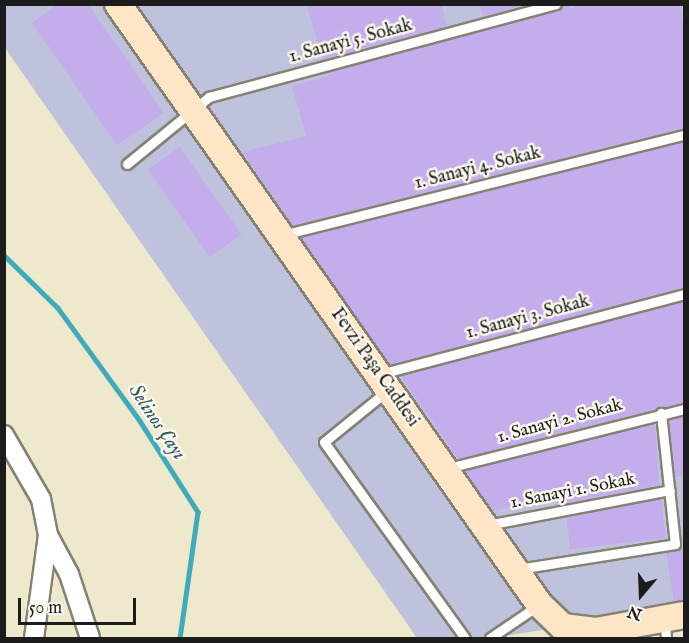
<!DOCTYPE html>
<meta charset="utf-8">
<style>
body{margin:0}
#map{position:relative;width:689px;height:643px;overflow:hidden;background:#eee8cd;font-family:"IM FELL English",serif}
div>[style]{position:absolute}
.industrial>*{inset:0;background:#bfc2dd}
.stream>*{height:4.5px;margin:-2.25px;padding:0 2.25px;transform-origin:2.25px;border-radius:2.25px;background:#3eabbc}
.building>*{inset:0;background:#c4adeb;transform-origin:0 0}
.roads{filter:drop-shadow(2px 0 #858274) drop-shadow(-2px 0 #858274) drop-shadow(0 2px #858274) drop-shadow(0 -2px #858274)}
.lane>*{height:9px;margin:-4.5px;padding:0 4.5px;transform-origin:4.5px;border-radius:4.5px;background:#fff}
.street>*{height:18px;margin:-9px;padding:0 9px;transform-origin:9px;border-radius:9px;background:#fff}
.secondary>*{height:26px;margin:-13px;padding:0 13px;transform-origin:13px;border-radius:13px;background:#fee5c5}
span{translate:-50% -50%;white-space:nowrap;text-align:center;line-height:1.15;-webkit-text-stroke:5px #fbf7ec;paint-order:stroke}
.street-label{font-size:18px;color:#1c1c1c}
.water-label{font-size:20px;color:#2b5c64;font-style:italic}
.frame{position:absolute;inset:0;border:6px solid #1c1c1c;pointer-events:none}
.north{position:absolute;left:611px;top:565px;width:60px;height:60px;-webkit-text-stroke:4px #fbf7ec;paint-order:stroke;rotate:199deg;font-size:16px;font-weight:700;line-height:24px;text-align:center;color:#1c1c1c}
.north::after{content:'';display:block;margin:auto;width:21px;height:27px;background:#1c1c1c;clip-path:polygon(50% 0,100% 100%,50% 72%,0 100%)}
.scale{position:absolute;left:18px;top:598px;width:118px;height:27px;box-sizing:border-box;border:3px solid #1c1c1c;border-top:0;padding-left:8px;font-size:18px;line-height:21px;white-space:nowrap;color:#1c1c1c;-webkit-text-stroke:4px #fbf7ec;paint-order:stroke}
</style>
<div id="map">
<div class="industrial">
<div style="clip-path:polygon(4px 5px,684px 5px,684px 607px,492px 638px,417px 638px,5px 48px)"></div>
</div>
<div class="stream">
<div style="left:4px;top:255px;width:76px;rotate:44.5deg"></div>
<div style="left:58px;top:308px;width:140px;rotate:54deg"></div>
<div style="left:140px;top:421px;width:108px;rotate:57.5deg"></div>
<div style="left:198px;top:512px;width:127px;rotate:98.1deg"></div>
</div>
<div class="building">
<div style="clip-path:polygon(58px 4px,88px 4px,164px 113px,117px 145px,32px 23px)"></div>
<div style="clip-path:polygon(306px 4px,441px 4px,447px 26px,323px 59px)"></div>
<div style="clip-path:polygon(480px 4px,528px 4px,483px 16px)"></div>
<div style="clip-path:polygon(563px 4px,569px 4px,569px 9px,584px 4px,680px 4px,684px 32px,684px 128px,292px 226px,243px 152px,306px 136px,292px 86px,328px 76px,327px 72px,558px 11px)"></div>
<div style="clip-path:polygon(684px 142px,684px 287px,393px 364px,388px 363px,301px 237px)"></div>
<div style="left:180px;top:147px;width:107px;height:39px;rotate:55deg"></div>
<div style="clip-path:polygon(684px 301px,684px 402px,458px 459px,401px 376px)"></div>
<div style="clip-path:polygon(684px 416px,684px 476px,675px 477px,669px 420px)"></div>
<div style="clip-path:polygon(655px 423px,659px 485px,565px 503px,564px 499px,492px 511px,465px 471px)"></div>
<div style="left:661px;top:499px;width:39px;height:96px;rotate:83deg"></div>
<div style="clip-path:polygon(684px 547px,684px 600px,674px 602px,666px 552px)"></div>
</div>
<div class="roads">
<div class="lane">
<div style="left:127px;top:164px;width:106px;rotate:-39.3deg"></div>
<div style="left:209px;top:97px;width:359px;rotate:-15deg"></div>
<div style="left:282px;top:235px;width:414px;rotate:-14deg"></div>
<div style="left:380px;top:374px;width:314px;rotate:-14.7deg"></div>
<div style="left:388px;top:390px;width:82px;rotate:140.9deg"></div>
<div style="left:324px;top:442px;width:241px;rotate:54.3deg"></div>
<div style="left:448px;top:468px;width:243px;rotate:-14deg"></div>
<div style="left:487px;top:525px;width:186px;rotate:-10.8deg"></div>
<div style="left:518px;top:569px;width:159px;rotate:-9deg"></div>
<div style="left:675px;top:544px;width:132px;rotate:-96.1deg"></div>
<div style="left:665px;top:621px;width:17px;rotate:87deg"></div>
<div style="left:490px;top:638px;width:57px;rotate:-34.2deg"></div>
</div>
<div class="street">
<div style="left:4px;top:435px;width:74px;rotate:60deg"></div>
<div style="left:41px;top:499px;width:37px;rotate:79deg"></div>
<div style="left:48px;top:535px;width:104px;rotate:97.7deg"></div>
<div style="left:48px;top:535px;width:44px;rotate:61.7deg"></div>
<div style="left:69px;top:574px;width:67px;rotate:71.8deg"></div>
</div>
<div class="secondary">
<div style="left:118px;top:4px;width:733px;rotate:54.94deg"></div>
<div style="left:539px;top:604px;width:33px;rotate:44deg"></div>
<div style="left:563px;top:627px;width:33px;rotate:7deg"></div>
<div style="left:596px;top:631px;width:89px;rotate:-10.3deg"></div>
</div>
</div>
<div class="street-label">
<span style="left:351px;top:42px;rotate:-15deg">1. Sanayi 5. Sokak</span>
<span style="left:478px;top:169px;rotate:-14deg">1. Sanayi 4. Sokak</span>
<span style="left:528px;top:318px;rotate:-15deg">1. Sanayi 3. Sokak</span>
<span style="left:374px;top:368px;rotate:55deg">Fevzi Paşa Caddesi</span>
<span style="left:560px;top:422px;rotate:-15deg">1. Sanayi 2. Sokak</span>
<span style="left:573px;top:492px;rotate:-11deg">1. Sanayi 1. Sokak</span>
</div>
<div class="water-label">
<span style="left:157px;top:422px;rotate:56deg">Selinos Çayı</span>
</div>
<div class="frame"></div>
<div class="north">N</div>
<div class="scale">50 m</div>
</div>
